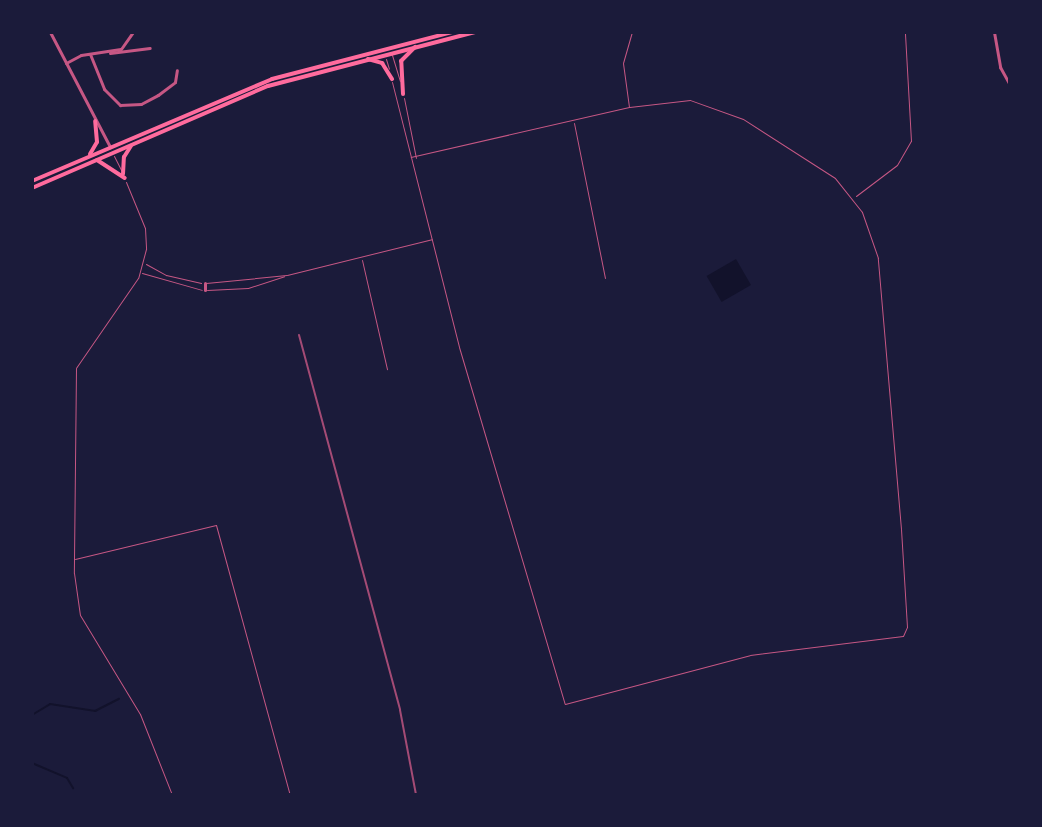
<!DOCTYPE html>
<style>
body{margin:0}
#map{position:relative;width:1042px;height:827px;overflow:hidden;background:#1b1b3a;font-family:Signika,sans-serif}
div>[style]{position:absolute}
.water>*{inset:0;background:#12122b;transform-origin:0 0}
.stream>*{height:2px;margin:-1px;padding:0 1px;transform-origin:1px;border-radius:1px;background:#12122b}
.service>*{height:1px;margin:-0.5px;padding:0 0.5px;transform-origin:0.5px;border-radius:0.5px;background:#c65784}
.minor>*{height:3px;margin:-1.5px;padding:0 1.5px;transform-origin:1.5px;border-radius:1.5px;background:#c65784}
.tertiary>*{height:4px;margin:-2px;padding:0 2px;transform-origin:2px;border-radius:2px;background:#c65784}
.secondary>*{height:4px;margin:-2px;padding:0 2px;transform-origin:2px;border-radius:2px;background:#ff6b9d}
.rail>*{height:2px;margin:-1px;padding:0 1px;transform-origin:1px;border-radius:1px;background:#a44b75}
span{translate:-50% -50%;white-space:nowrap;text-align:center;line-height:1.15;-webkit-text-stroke:6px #1b1b3a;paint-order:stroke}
.frame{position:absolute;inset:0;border:34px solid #1b1b3a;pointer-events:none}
</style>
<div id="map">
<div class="water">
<div style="left:736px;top:259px;width:30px;height:34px;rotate:60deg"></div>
</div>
<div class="stream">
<div style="left:32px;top:715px;width:21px;rotate:-31deg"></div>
<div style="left:50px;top:704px;width:46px;rotate:8.8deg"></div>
<div style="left:95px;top:711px;width:27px;rotate:-27deg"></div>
<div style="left:32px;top:763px;width:38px;rotate:23deg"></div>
<div style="left:67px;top:778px;width:12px;rotate:59deg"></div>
</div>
<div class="service">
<div style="left:392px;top:55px;width:27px;rotate:73deg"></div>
<div style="left:386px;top:59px;width:10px;rotate:73deg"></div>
<div style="left:392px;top:82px;width:273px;rotate:75.8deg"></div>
<div style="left:459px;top:347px;width:372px;rotate:73.5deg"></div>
<div style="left:565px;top:704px;width:191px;rotate:-14.8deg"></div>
<div style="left:750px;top:655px;width:154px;rotate:-7.1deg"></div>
<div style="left:903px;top:636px;width:10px;rotate:-66deg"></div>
<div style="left:907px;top:627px;width:98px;rotate:-93.5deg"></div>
<div style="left:901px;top:529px;width:272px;rotate:-94.9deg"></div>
<div style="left:878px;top:258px;width:49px;rotate:-109.2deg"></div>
<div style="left:862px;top:212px;width:43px;rotate:-128.5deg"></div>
<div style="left:835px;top:178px;width:109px;rotate:-147.3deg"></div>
<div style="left:743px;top:119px;width:56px;rotate:-160.3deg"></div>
<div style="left:690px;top:100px;width:61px;rotate:173.5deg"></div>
<div style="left:629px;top:107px;width:224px;rotate:167.1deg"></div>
<div style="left:404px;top:98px;width:61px;rotate:78.7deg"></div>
<div style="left:629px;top:107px;width:44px;rotate:-97.8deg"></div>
<div style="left:623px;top:63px;width:32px;rotate:-74deg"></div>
<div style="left:574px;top:123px;width:158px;rotate:78.7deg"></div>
<div style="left:114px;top:156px;width:16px;rotate:63deg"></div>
<div style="left:126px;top:182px;width:50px;rotate:67.6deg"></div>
<div style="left:145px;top:228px;width:21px;rotate:87deg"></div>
<div style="left:146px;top:249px;width:30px;rotate:105deg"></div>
<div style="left:138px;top:278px;width:109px;rotate:124.6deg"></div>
<div style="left:76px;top:368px;width:205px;rotate:90.6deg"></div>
<div style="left:74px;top:573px;width:42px;rotate:81.9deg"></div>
<div style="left:80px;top:615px;width:116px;rotate:58.8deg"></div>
<div style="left:140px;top:714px;width:87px;rotate:68.4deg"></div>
<div style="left:856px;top:196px;width:51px;rotate:-37.1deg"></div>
<div style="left:897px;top:165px;width:28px;rotate:-60deg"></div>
<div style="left:911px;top:141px;width:109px;rotate:-93.2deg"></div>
<div style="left:362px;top:260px;width:112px;rotate:77.1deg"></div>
<div style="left:146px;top:264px;width:23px;rotate:29deg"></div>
<div style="left:166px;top:275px;width:36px;rotate:13deg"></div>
<div style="left:142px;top:273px;width:62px;rotate:15.8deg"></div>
<div style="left:206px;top:283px;width:81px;rotate:-5.6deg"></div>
<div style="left:287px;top:275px;width:149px;rotate:-13.9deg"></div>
<div style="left:207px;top:290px;width:41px;rotate:-2.8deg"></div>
<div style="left:248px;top:288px;width:38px;rotate:-18deg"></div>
<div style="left:75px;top:559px;width:145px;rotate:-13.6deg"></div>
<div style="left:216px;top:525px;width:280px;rotate:74.7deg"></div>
</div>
<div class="minor">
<div style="left:50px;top:32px;width:130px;rotate:62.4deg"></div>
<div style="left:994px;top:32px;width:36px;rotate:80deg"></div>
<div style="left:1000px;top:67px;width:21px;rotate:61deg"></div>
<div style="left:110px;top:53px;width:40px;rotate:-7.1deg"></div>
<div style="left:90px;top:54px;width:38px;rotate:68deg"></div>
<div style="left:104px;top:89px;width:23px;rotate:45deg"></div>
<div style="left:120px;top:105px;width:21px;rotate:-3deg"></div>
<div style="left:141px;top:104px;width:19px;rotate:-28deg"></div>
<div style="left:158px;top:95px;width:21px;rotate:-37deg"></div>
<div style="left:175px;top:82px;width:12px;rotate:-81deg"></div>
<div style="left:66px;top:63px;width:17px;rotate:-28deg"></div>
<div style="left:81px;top:55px;width:40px;rotate:-8.5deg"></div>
<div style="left:121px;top:49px;width:21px;rotate:-55deg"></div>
<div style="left:205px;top:283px;width:7px;rotate:90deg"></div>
</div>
<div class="tertiary">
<div style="left:1010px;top:235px;width:47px;rotate:90deg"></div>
</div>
<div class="secondary">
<div style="left:368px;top:59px;width:15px;rotate:16deg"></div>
<div style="left:382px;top:63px;width:19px;rotate:58deg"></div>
<div style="left:403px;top:94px;width:33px;rotate:-93deg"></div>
<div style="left:401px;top:61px;width:20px;rotate:-45deg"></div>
<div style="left:90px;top:154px;width:14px;rotate:-60deg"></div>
<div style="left:97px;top:142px;width:21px;rotate:-95deg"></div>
<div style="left:97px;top:160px;width:33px;rotate:33deg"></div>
<div style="left:123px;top:174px;width:17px;rotate:-87deg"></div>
<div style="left:124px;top:157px;width:13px;rotate:-58deg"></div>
<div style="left:32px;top:181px;width:261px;rotate:-23deg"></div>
<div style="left:272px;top:79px;width:186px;rotate:-14.6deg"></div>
<div style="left:32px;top:188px;width:257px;rotate:-23.4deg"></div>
<div style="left:268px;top:86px;width:214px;rotate:-14.6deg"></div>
</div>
<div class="rail">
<div style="left:299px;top:335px;width:388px;rotate:74.9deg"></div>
<div style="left:400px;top:710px;width:86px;rotate:79.3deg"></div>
</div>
<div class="frame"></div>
</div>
